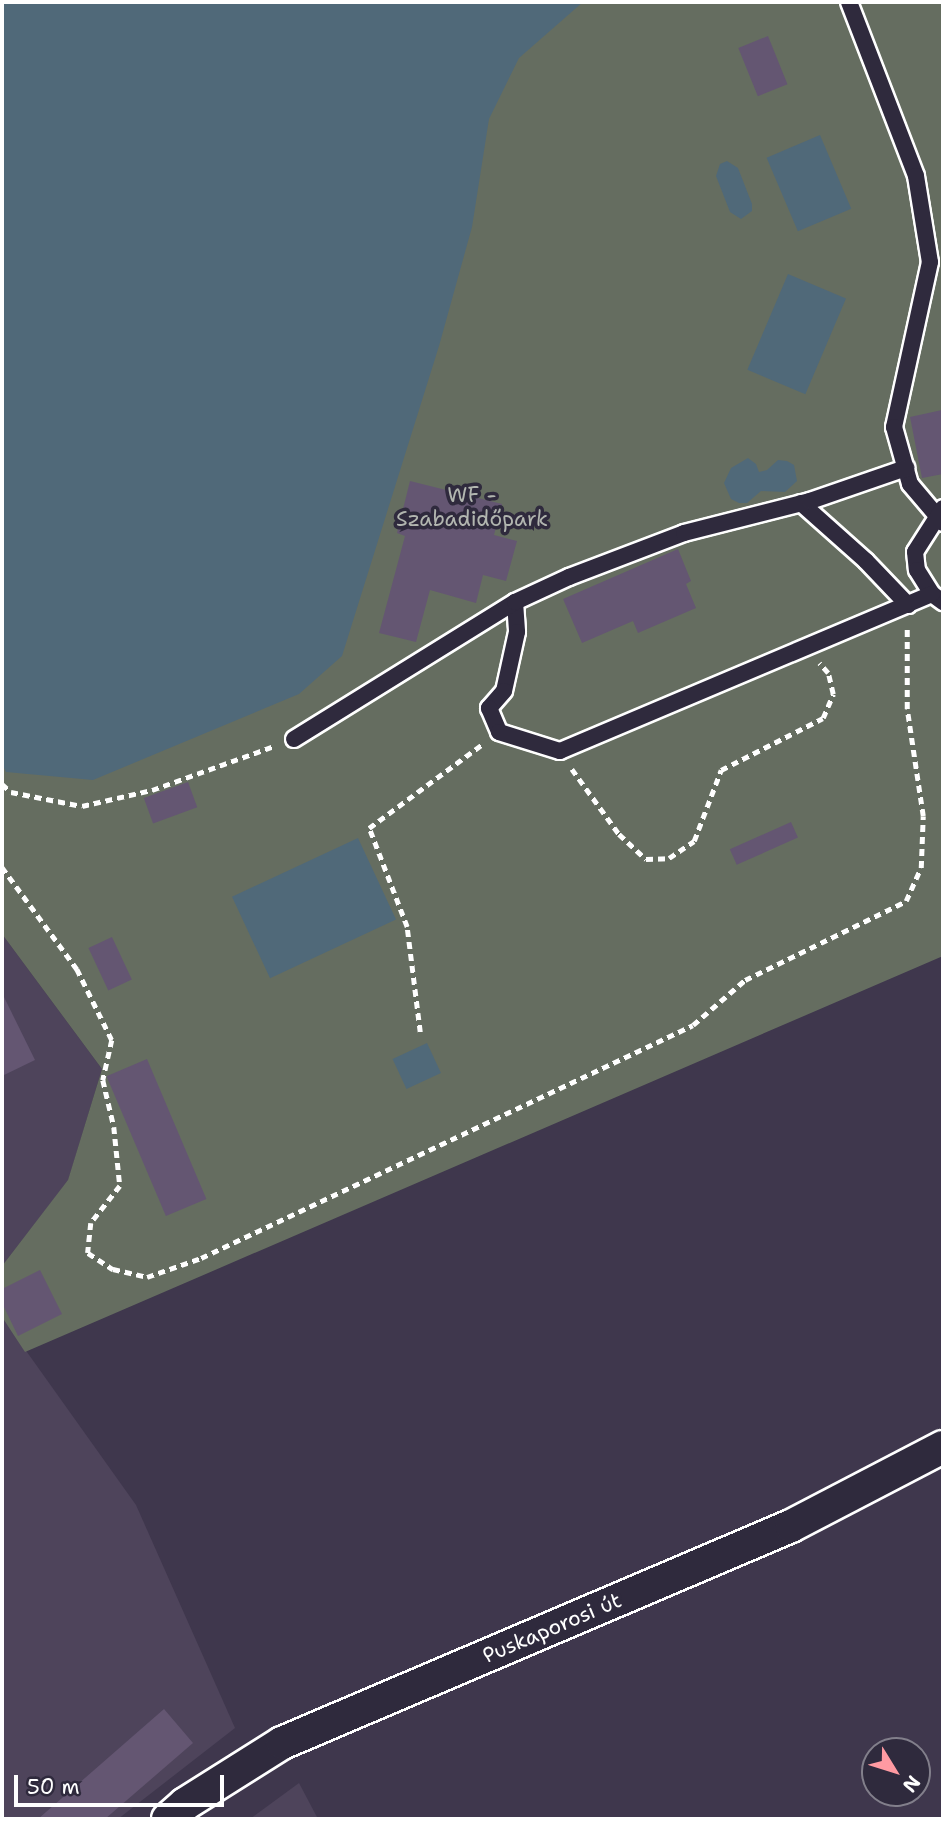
<!DOCTYPE html>
<meta charset="utf-8">
<style>
body{margin:0}
#map{position:relative;width:945px;height:1821px;overflow:hidden;background:#3f374d;font-family:"Shantell Sans",sans-serif}
div>[style]{position:absolute}
.built>*{inset:0;background:#4e445b}
.green>*{inset:0;background:#656d60}
.water>*{inset:0;background:#506979;transform-origin:0 0}
.building>*{inset:0;background:#645672;transform-origin:0 0}
.path>*{height:4.5px;margin-top:-2.25px;transform-origin:0;background:repeating-linear-gradient(90deg,#fff 0 7px,transparent 0 12px)}
.roads{filter:drop-shadow(2px 0 #fff) drop-shadow(-2px 0 #fff) drop-shadow(0 2px #fff) drop-shadow(0 -2px #fff)}
.service>*{height:16px;margin:-8px;padding:0 8px;transform-origin:8px;border-radius:8px;background:#2f2a3d}
.minor>*{height:32px;margin:-16px;padding:0 16px;transform-origin:16px;border-radius:16px;background:#2f2a3d}
span{translate:-50% -50%;white-space:nowrap;text-align:center;line-height:1.15;-webkit-text-stroke:7px #2f2a3d;paint-order:stroke}
.park-label{font-size:21px;color:#b2b6b0}
.street-label{font-size:21px;color:#fff}
.frame{position:absolute;inset:0;border:4px solid #fff;pointer-events:none}
.north{position:absolute;left:861px;top:1737px;width:70px;height:70px;box-sizing:border-box;background:#2f2a3d;border:2px solid #827f8b;border-radius:50%;rotate:128deg;font-size:19px;font-weight:700;line-height:28px;text-align:center;color:#fff}
.north::after{content:'';display:block;margin:auto;width:24px;height:32px;background:#ff9aa2;clip-path:polygon(50% 0,100% 100%,50% 72%,0 100%)}
.scale{position:absolute;left:14px;top:1775px;width:210px;height:32px;box-sizing:border-box;border:4px solid #fff;border-top:0;padding-left:9px;font-size:21px;line-height:24px;white-space:nowrap;color:#fff;-webkit-text-stroke:5px #2f2a3d;paint-order:stroke}
</style>
<div id="map">
<div class="built">
<div style="clip-path:polygon(2px 934px,102px 1069px,68px 1181px,2px 1266px)"></div>
<div style="clip-path:polygon(2px 1317px,136px 1505px,235px 1728px,118px 1819px,2px 1819px)"></div>
<div style="clip-path:polygon(299px 1783px,318px 1819px,250px 1819px)"></div>
</div>
<div class="green">
<div style="clip-path:polygon(2px 2px,943px 2px,943px 956px,25px 1352px,2px 1317px,2px 1266px,68px 1180px,102px 1069px,2px 934px)"></div>
</div>
<div class="water">
<div style="clip-path:polygon(2px 2px,583px 2px,519px 58px,489px 119px,472px 227px,439px 346px,342px 656px,299px 694px,93px 780px,6px 772px,2px 764px)"></div>
<div style="left:820px;top:135px;width:80px;height:58px;rotate:67deg"></div>
<div style="clip-path:polygon(727px 161px,738px 168px,752px 204px,752px 211px,741px 219px,730px 212px,716px 176px,720px 164px)"></div>
<div style="left:788px;top:274px;width:63px;height:104px;rotate:23deg"></div>
<div style="clip-path:polygon(748px 458px,756px 464px,759px 472px,767px 470px,778px 460px,787px 461px,794px 465px,797px 481px,785px 492px,761px 491px,747px 503px,739px 503px,731px 499px,724px 483px,731px 468px)"></div>
<div style="left:358px;top:838px;width:90px;height:139px;rotate:65deg"></div>
<div style="left:427px;top:1043px;width:33px;height:38px;rotate:65deg"></div>
</div>
<div class="building">
<div style="left:768px;top:36px;width:52px;height:32px;rotate:68deg"></div>
<div style="clip-path:polygon(942px 410px,943px 474px,922px 478px,910px 417px)"></div>
<div style="clip-path:polygon(410px 481px,502px 504px,494px 535px,517px 541px,506px 581px,483px 575px,476px 603px,430px 590px,416px 642px,379px 633px,405px 536px,397px 533px)"></div>
<div style="clip-path:polygon(678px 549px,691px 581px,686px 584px,696px 608px,638px 633px,633px 621px,582px 643px,563px 599px)"></div>
<div style="left:188px;top:782px;width:27px;height:47px;rotate:70deg"></div>
<div style="left:791px;top:822px;width:17px;height:67px;rotate:66deg"></div>
<div style="left:112px;top:937px;width:47px;height:26px;rotate:65deg"></div>
<div style="clip-path:polygon(2px 993px,35px 1060px,2px 1076px)"></div>
<div style="left:147px;top:1059px;width:152px;height:44px;rotate:67deg"></div>
<div style="clip-path:polygon(40px 1270px,62px 1314px,18px 1336px,2px 1303px,2px 1289px)"></div>
<div style="clip-path:polygon(164px 1709px,193px 1743px,105px 1819px,38px 1819px)"></div>
</div>
<div class="path">
<div style="left:572px;top:769px;width:80px;rotate:54.1deg"></div>
<div style="left:619px;top:834px;width:37px;rotate:43deg"></div>
<div style="left:646px;top:859px;width:23px;rotate:-2deg"></div>
<div style="left:669px;top:858px;width:30px;rotate:-34deg"></div>
<div style="left:694px;top:841px;width:76px;rotate:-69.2deg"></div>
<div style="left:721px;top:770px;width:114px;rotate:-27deg"></div>
<div style="left:823px;top:718px;width:26px;rotate:-67deg"></div>
<div style="left:833px;top:694px;width:22px;rotate:-103deg"></div>
<div style="left:828px;top:673px;width:13px;rotate:-132deg"></div>
<div style="left:2px;top:784px;width:12px;rotate:42deg"></div>
<div style="left:11px;top:792px;width:72px;rotate:11.2deg"></div>
<div style="left:82px;top:806px;width:72px;rotate:-12.9deg"></div>
<div style="left:152px;top:790px;width:130px;rotate:-19.8deg"></div>
<div style="left:2px;top:867px;width:127px;rotate:53.7deg"></div>
<div style="left:77px;top:969px;width:79px;rotate:63.8deg"></div>
<div style="left:112px;top:1040px;width:41px;rotate:102.7deg"></div>
<div style="left:103px;top:1080px;width:48px;rotate:76.8deg"></div>
<div style="left:114px;top:1127px;width:59px;rotate:84.2deg"></div>
<div style="left:120px;top:1186px;width:47px;rotate:128.1deg"></div>
<div style="left:91px;top:1223px;width:30px;rotate:96deg"></div>
<div style="left:88px;top:1253px;width:30px;rotate:33deg"></div>
<div style="left:113px;top:1269px;width:35px;rotate:13deg"></div>
<div style="left:147px;top:1277px;width:57px;rotate:-19.4deg"></div>
<div style="left:201px;top:1258px;width:544px;rotate:-25.34deg"></div>
<div style="left:693px;top:1025px;width:69px;rotate:-40.9deg"></div>
<div style="left:745px;top:980px;width:179px;rotate:-26.1deg"></div>
<div style="left:906px;top:901px;width:36px;rotate:-66deg"></div>
<div style="left:921px;top:868px;width:52px;rotate:-87.8deg"></div>
<div style="left:923px;top:816px;width:108px;rotate:-98.5deg"></div>
<div style="left:907px;top:709px;width:84px;rotate:-90deg"></div>
<div style="left:420px;top:1032px;width:106px;rotate:-97.1deg"></div>
<div style="left:407px;top:927px;width:106px;rotate:-111deg"></div>
<div style="left:369px;top:828px;width:143px;rotate:-36.5deg"></div>
</div>
<div class="roads">
<div class="service">
<div style="left:849px;top:2px;width:186px;rotate:68.9deg"></div>
<div style="left:916px;top:176px;width:87px;rotate:80.8deg"></div>
<div style="left:930px;top:262px;width:169px;rotate:102.3deg"></div>
<div style="left:894px;top:427px;width:59px;rotate:74.3deg"></div>
<div style="left:910px;top:484px;width:51px;rotate:49.8deg"></div>
<div style="left:801px;top:503px;width:87px;rotate:41.7deg"></div>
<div style="left:866px;top:561px;width:61px;rotate:46.3deg"></div>
<div style="left:943px;top:508px;width:52px;rotate:122.5deg"></div>
<div style="left:915px;top:552px;width:18px;rotate:84deg"></div>
<div style="left:917px;top:570px;width:28px;rotate:58deg"></div>
<div style="left:932px;top:594px;width:14px;rotate:36deg"></div>
<div style="left:515px;top:602px;width:30px;rotate:86deg"></div>
<div style="left:517px;top:632px;width:60px;rotate:102.4deg"></div>
<div style="left:504px;top:691px;width:23px;rotate:131deg"></div>
<div style="left:489px;top:708px;width:26px;rotate:67deg"></div>
<div style="left:499px;top:732px;width:64px;rotate:17.3deg"></div>
<div style="left:560px;top:751px;width:404px;rotate:-22.9deg"></div>
<div style="left:294px;top:739px;width:260px;rotate:-31.8deg"></div>
<div style="left:515px;top:602px;width:60px;rotate:-24.8deg"></div>
<div style="left:569px;top:577px;width:123px;rotate:-20.9deg"></div>
<div style="left:684px;top:533px;width:130px;rotate:-14.3deg"></div>
<div style="left:810px;top:501px;width:102px;rotate:-19deg"></div>
</div>
<div class="minor">
<div style="left:168px;top:1819px;width:23px;rotate:-41deg"></div>
<div style="left:185px;top:1804px;width:115px;rotate:-32.2deg"></div>
<div style="left:282px;top:1743px;width:553px;rotate:-23.09deg"></div>
<div style="left:791px;top:1526px;width:171px;rotate:-27.5deg"></div>
</div>
</div>
<div class="park-label">
<span style="left:472px;top:507px">WF -<br>Szabadidőpark</span>
</div>
<div class="street-label">
<span style="left:552px;top:1628px;rotate:-23deg">Puskaporosi út</span>
</div>
<div class="frame"></div>
<div class="north">N</div>
<div class="scale">50 m</div>
</div>
